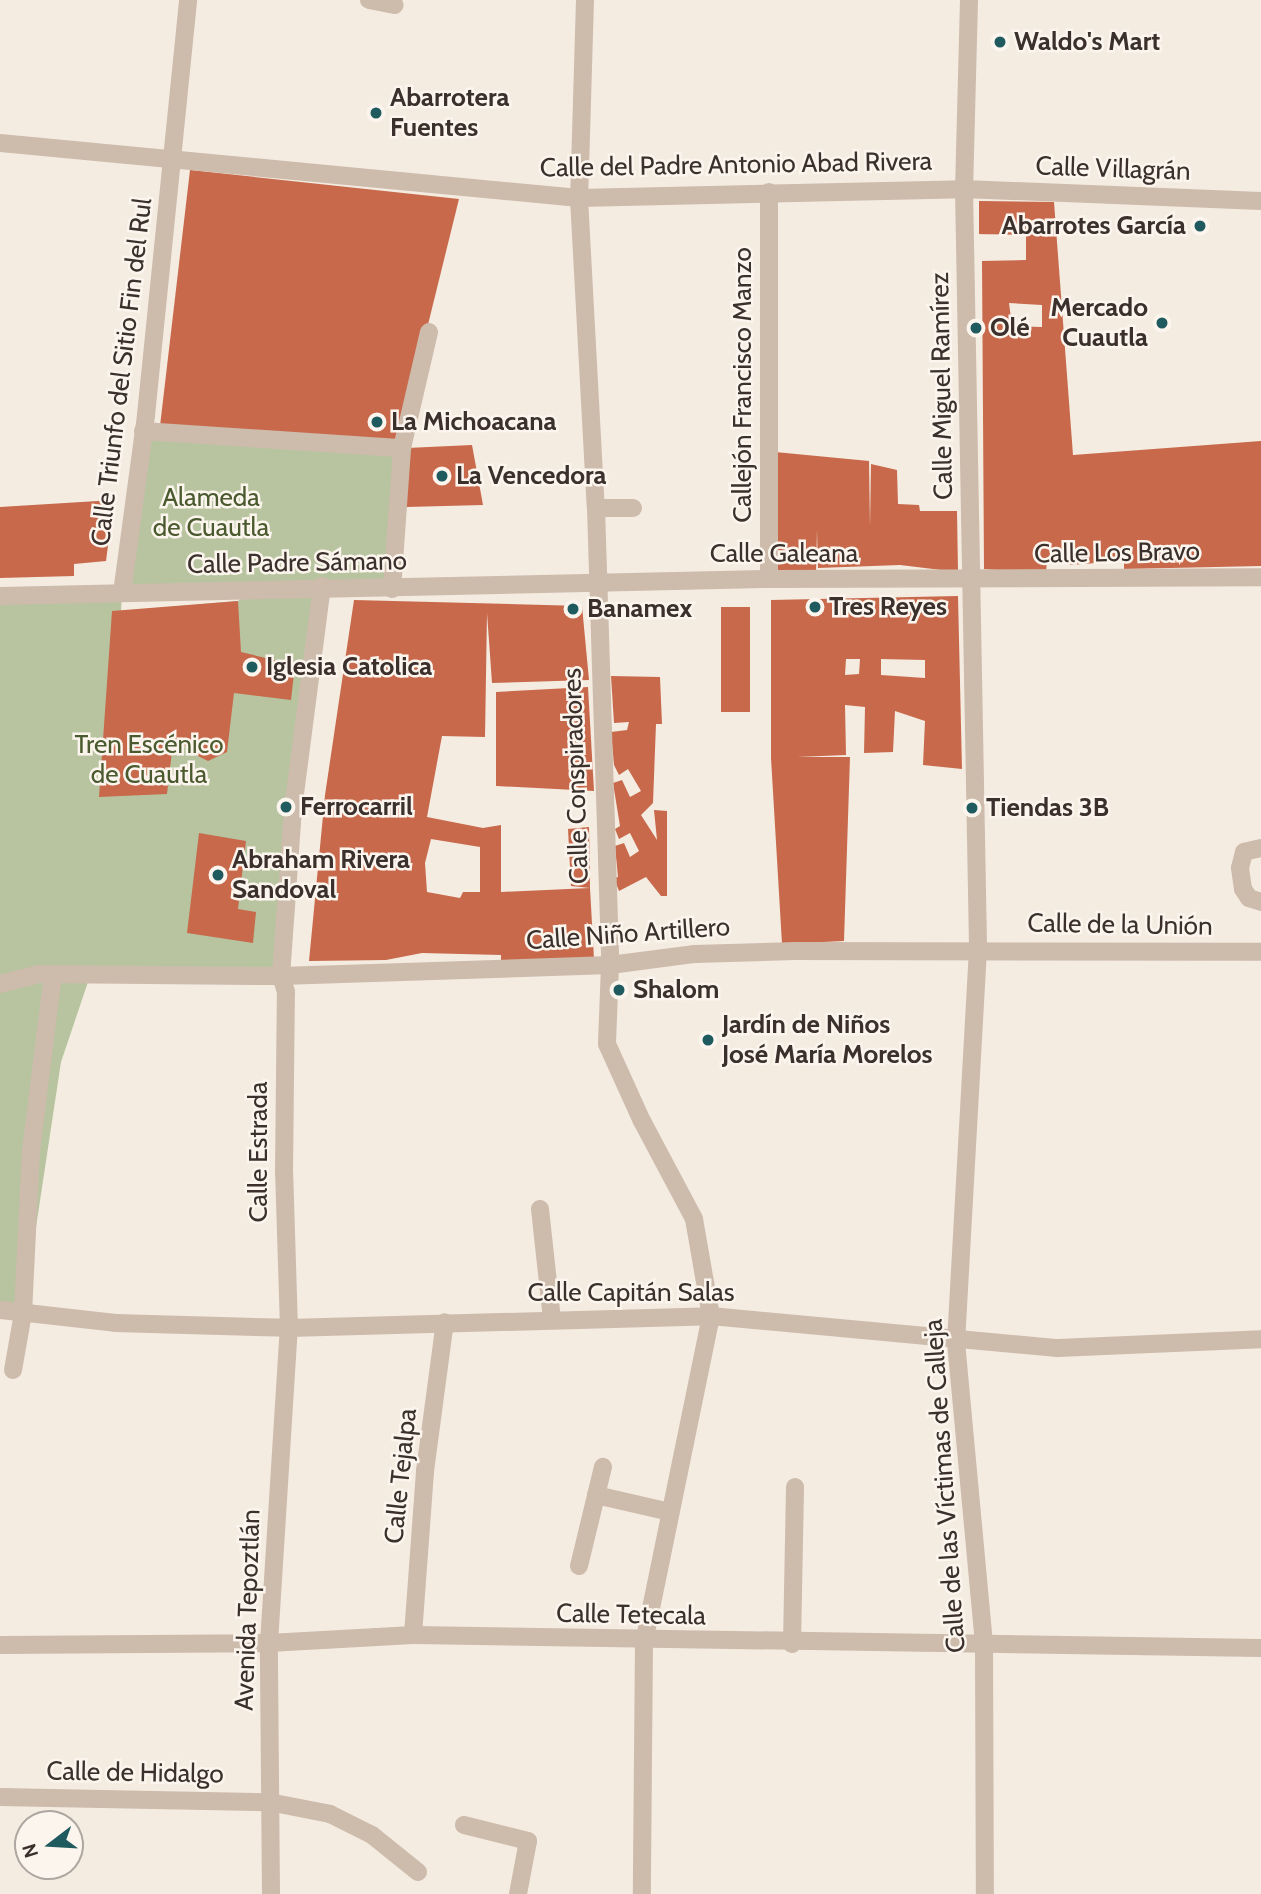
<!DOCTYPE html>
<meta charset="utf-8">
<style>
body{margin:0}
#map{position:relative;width:1261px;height:1894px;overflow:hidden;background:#f4ebe1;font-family:Cabin,sans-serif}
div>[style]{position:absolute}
.green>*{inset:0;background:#b8c4a0}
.building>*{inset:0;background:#c8694b;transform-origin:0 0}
.minor>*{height:18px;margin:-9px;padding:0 9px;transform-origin:9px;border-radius:9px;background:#cdbbac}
.dots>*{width:19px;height:19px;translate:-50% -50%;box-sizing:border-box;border:4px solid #fbf5ee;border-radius:50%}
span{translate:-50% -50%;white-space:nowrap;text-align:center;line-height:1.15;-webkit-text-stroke:5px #fbf5ee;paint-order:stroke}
.poi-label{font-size:26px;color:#3b302b;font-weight:700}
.left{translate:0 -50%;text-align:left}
.right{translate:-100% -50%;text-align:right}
.street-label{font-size:26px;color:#3b302b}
.park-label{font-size:26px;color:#4a5a2e}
.north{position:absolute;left:14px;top:1810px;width:70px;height:70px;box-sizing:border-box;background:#fbf5ee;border:2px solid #aea6a0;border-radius:50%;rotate:253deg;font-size:19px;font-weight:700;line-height:28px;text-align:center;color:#3b302b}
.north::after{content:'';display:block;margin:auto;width:24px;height:32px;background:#1f5a5e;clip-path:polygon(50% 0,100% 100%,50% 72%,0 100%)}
</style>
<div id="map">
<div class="green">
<div style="clip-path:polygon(evenodd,143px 431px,402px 448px,392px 589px,322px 586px,281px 976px,90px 976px,61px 1062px,23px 1313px,0 1310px,0 596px,122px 592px,143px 431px,250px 591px,238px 601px,121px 611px,122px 593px,250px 591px)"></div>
</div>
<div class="building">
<div style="clip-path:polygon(190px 170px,459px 199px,399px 442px,160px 426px)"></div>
<div style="clip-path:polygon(evenodd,979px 201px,1054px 202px,1073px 455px,1261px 441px,1261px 566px,1124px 569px,1124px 561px,1069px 565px,1069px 558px,1047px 559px,1046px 574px,984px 569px,982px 261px,1026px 260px,1026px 235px,979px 234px,979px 201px,1009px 303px,1042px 305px,1042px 327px,1012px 326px,1009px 303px)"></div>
<div style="clip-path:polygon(472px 445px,483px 505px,406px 507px,407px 448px)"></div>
<div style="clip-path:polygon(775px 452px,869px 461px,870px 527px,871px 464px,897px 470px,898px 504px,919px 505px,920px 511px,957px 511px,958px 572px,900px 565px,818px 568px,817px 530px,816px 575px,776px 574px)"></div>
<div style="clip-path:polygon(114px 500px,106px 561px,74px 564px,74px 576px,0 578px,0 507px)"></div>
<div style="clip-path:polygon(evenodd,958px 596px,962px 769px,923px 765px,925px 721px,895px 711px,893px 752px,864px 753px,865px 707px,845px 705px,846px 755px,797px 757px,850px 757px,844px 941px,782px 944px,771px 758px,771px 600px,958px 596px,846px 659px,860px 659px,859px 674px,845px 675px,846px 659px,958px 596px,881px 659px,925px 660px,925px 678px,881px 675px,881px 659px)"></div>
<div style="clip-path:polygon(evenodd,354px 600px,582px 606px,589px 680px,492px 683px,487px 613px,485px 737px,442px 736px,427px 817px,483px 828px,501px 825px,501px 892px,590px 888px,594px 959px,501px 962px,501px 955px,422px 953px,386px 960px,309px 961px,325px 795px,354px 600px,431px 839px,480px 847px,480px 892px,463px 892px,460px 898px,427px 892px,425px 863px,431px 839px)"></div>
<div style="clip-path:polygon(238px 601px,241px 652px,295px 665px,291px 700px,234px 693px,227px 752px,208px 761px,194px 754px,191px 747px,173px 743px,167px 794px,99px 797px,112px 611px)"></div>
<div style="left:721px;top:607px;width:29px;height:105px"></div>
<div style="clip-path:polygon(611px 676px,660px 677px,662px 724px,656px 724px,653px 803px,641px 815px,657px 840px,654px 810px,667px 811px,667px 896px,661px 896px,646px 877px,619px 891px,614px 878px,618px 877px,615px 846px,624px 843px,630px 857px,639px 851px,630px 833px,619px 839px,615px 829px,620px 826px,613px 783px,622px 780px,630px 797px,641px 791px,628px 769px,619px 775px,614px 765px,611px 732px,627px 730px,629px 722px,614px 723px)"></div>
<div style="clip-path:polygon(588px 687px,594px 791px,496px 786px,496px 692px)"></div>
<div style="clip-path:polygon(589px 827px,590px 888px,571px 886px,568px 829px)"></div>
<div style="clip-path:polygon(199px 833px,246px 841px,238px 909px,256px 912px,253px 943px,187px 933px)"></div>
</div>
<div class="minor">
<div style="left:369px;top:0;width:26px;rotate:11deg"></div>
<div style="left:585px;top:0;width:198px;rotate:91.7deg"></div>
<div style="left:579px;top:198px;width:310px;rotate:86.9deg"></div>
<div style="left:596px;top:508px;width:457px;rotate:88.2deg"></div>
<div style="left:610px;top:965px;width:79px;rotate:92.2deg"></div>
<div style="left:607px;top:1044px;width:85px;rotate:65.6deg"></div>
<div style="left:642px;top:1121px;width:111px;rotate:62deg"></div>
<div style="left:694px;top:1219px;width:98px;rotate:80.1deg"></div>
<div style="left:711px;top:1316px;width:333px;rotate:101.6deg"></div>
<div style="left:644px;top:1642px;width:252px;rotate:90.5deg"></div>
<div style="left:969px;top:0;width:189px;rotate:91.5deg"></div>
<div style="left:964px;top:189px;width:760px;rotate:88.94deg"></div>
<div style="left:978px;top:949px;width:394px;rotate:93.2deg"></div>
<div style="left:956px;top:1342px;width:304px;rotate:84.7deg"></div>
<div style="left:984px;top:1645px;width:249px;rotate:89.8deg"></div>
<div style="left:0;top:143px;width:582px;rotate:5.43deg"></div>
<div style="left:579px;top:198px;width:385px;rotate:-1.3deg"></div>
<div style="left:964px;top:189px;width:297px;rotate:2.3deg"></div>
<div style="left:769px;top:192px;width:387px;rotate:90deg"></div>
<div style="left:143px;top:431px;width:260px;rotate:3.8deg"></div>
<div style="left:596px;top:508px;width:37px"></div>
<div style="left:392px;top:589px;width:141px;rotate:-85.9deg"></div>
<div style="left:402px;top:448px;width:119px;rotate:-76.9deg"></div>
<div style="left:122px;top:593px;width:180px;rotate:-82.3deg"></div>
<div style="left:146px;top:415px;width:417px;rotate:-84.2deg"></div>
<div style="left:0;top:596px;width:769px;rotate:-1.27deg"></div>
<div style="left:769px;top:579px;width:492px;rotate:-0.2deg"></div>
<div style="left:1261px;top:848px;width:17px;rotate:167deg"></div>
<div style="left:1244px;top:852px;width:16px;rotate:104deg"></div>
<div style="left:1240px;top:868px;width:21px;rotate:82deg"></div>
<div style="left:1243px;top:889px;width:11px;rotate:56deg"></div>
<div style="left:1249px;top:898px;width:13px;rotate:18deg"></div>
<div style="left:0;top:984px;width:40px;rotate:-14.4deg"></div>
<div style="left:39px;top:974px;width:242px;rotate:0.5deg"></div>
<div style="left:281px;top:976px;width:329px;rotate:-1.9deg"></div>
<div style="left:610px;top:965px;width:86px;rotate:-7.4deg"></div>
<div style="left:695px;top:954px;width:100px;rotate:-1.7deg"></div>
<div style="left:795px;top:951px;width:466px;rotate:0.1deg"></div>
<div style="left:540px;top:1209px;width:111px;rotate:83.8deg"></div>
<div style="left:0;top:1310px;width:116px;rotate:6.4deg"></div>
<div style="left:115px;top:1323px;width:174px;rotate:1.6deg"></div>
<div style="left:289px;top:1328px;width:422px;rotate:-1.6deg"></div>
<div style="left:711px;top:1316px;width:348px;rotate:5.3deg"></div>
<div style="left:1058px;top:1348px;width:203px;rotate:-2.5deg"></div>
<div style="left:13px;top:1370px;width:58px;rotate:-80deg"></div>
<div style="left:23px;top:1313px;width:162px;rotate:-87.2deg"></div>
<div style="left:31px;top:1151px;width:178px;rotate:-82.9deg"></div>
<div style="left:596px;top:1495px;width:76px;rotate:12.9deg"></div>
<div style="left:579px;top:1566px;width:102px;rotate:-76.4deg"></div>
<div style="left:413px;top:1635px;width:164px;rotate:-85.8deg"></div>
<div style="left:425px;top:1471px;width:150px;rotate:-82.4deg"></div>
<div style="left:792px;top:1644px;width:157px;rotate:-88.9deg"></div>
<div style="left:0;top:1645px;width:269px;rotate:-0.4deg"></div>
<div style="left:269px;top:1643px;width:144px;rotate:-3.2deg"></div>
<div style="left:413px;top:1635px;width:848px;rotate:0.88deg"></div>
<div style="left:0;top:1797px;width:269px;rotate:1.1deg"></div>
<div style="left:269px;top:1802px;width:62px;rotate:11.1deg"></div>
<div style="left:330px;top:1814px;width:47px;rotate:26.6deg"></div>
<div style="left:372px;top:1835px;width:59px;rotate:38.8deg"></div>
<div style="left:464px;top:1825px;width:66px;rotate:14deg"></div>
<div style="left:528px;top:1841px;width:54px;rotate:100.7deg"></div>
<div style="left:271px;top:1894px;width:251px;rotate:-90.5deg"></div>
<div style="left:269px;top:1643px;width:316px;rotate:-86.4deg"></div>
<div style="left:289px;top:1328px;width:155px;rotate:-91.8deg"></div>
<div style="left:284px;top:1173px;width:181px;rotate:-89.4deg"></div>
<div style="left:286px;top:992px;width:17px;rotate:-107deg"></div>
<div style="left:281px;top:976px;width:167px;rotate:-85.9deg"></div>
<div style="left:293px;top:809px;width:225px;rotate:-82.6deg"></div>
</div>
<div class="dots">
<div style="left:1000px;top:42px;background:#1f5a5e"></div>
<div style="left:376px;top:113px;background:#1f5a5e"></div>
<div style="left:1200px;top:226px;background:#1f5a5e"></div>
<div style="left:1162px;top:323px;background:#1f5a5e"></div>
<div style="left:976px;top:328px;background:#1f5a5e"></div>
<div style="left:377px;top:422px;background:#1f5a5e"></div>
<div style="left:442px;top:476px;background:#1f5a5e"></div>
<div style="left:815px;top:607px;background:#1f5a5e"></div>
<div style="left:573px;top:609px;background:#1f5a5e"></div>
<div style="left:252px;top:667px;background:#1f5a5e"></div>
<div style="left:286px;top:807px;background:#1f5a5e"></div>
<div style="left:972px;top:808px;background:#1f5a5e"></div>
<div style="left:218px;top:875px;background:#1f5a5e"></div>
<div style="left:619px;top:990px;background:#1f5a5e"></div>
<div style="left:708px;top:1040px;background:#1f5a5e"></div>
</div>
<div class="poi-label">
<span class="left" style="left:1014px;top:42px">Waldo's Mart</span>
<span class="left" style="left:390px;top:113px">Abarrotera<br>Fuentes</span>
<span class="right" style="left:1186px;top:226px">Abarrotes García</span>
<span class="right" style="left:1148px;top:323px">Mercado<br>Cuautla</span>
<span class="left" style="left:990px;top:328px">Olé</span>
<span class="left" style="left:391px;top:422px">La Michoacana</span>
<span class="left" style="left:456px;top:476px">La Vencedora</span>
<span class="left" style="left:829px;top:607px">Tres Reyes</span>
<span class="left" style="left:587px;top:609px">Banamex</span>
<span class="left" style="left:266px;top:667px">Iglesia Catolica</span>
<span class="left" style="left:300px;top:807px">Ferrocarril</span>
<span class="left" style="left:986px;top:808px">Tiendas 3B</span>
<span class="left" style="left:232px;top:875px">Abraham Rivera<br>Sandoval</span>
<span class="left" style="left:633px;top:990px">Shalom</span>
<span class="left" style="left:722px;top:1040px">Jardín de Niños<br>José María Morelos</span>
</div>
<div class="street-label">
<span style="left:736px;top:165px;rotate:-1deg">Calle del Padre Antonio Abad Rivera</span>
<span style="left:1113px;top:169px;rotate:2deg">Calle Villagrán</span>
<span style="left:122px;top:372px;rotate:-83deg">Calle Triunfo del Sitio Fin del Rul</span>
<span style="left:743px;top:385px;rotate:-90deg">Callejón Francisco Manzo</span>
<span style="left:942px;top:386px;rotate:-91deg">Calle Miguel Ramírez</span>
<span style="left:1117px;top:553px;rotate:-1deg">Calle Los Bravo</span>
<span style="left:784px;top:554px">Calle Galeana</span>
<span style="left:297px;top:563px;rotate:-1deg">Calle Padre Sámano</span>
<span style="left:576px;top:776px;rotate:-92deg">Calle Conspiradores</span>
<span style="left:1120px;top:925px;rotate:1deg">Calle de la Unión</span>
<span style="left:628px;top:934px;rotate:-4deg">Calle Niño Artillero</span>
<span style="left:259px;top:1152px;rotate:-90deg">Calle Estrada</span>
<span style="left:631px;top:1293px">Calle Capitán Salas</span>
<span style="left:401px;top:1476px;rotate:-84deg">Calle Tejalpa</span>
<span style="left:945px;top:1486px;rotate:-94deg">Calle de las Víctimas de Calleja</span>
<span style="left:248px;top:1610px;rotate:-88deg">Avenida Tepoztlán</span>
<span style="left:631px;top:1615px;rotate:1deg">Calle Tetecala</span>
<span style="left:135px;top:1773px;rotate:1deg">Calle de Hidalgo</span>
</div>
<div class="park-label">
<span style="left:211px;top:513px">Alameda<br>de Cuautla</span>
<span style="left:149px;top:760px">Tren Escénico<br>de Cuautla</span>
</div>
<div class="north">N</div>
</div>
